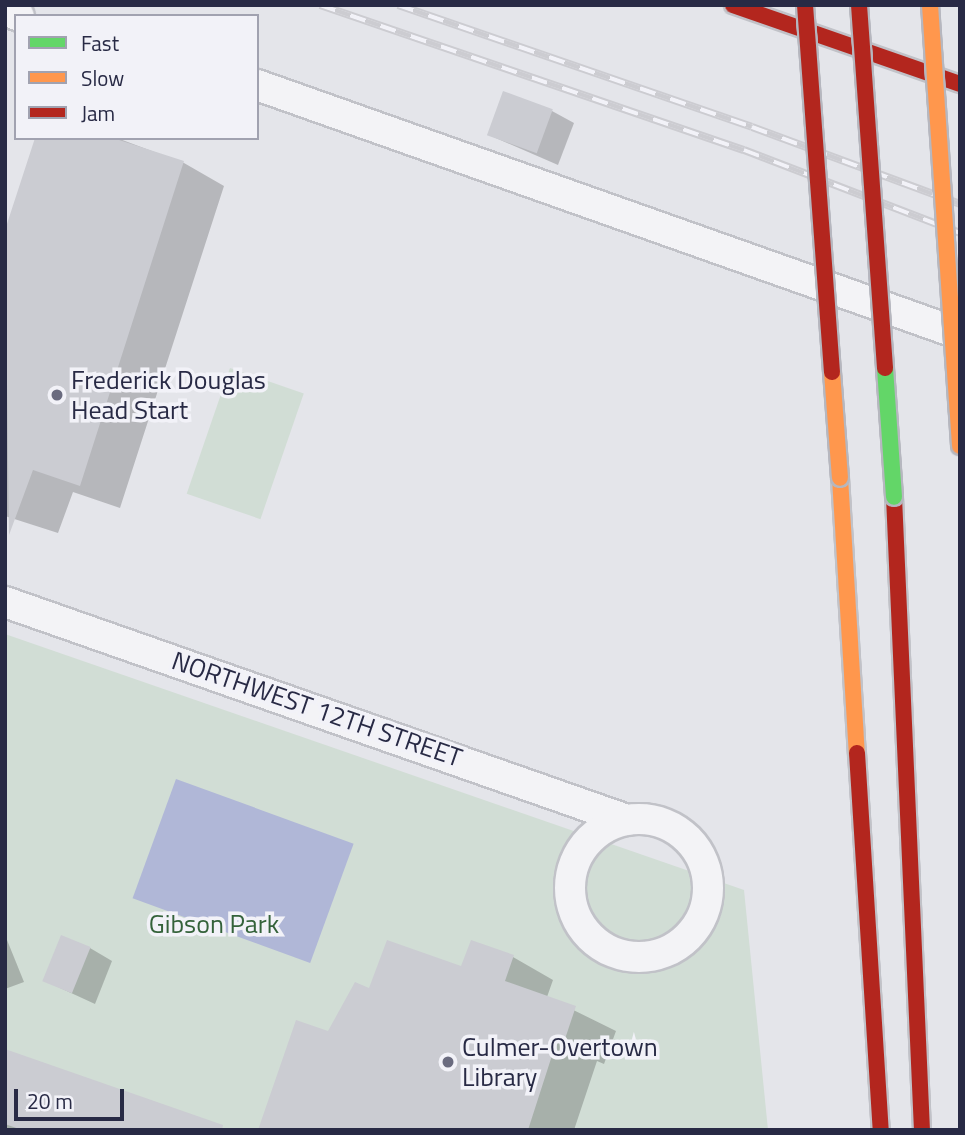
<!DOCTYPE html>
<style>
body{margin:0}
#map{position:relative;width:965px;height:1135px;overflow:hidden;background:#e4e5ea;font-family:"Titillium Web",sans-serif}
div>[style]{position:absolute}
.green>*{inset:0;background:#d1ddd5;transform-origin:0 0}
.water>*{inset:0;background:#b0b7d7;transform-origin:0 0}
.shadow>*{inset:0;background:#0003}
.building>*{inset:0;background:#cbccd2;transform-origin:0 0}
.roads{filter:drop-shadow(2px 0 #c1c2c8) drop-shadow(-2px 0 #c1c2c8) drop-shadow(0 2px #c1c2c8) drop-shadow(0 -2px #c1c2c8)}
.street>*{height:30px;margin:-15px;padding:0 15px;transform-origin:15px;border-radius:15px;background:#f3f3f6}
.street>.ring{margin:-15px;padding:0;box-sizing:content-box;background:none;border:30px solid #f3f3f6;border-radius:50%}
.slow>*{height:16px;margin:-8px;padding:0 8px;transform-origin:8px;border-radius:8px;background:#ff974d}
.jam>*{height:16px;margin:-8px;padding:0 8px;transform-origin:8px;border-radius:8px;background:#b3261e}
.rail>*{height:8px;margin-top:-4px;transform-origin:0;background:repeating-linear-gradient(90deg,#f2f2f8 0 16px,#ccccd1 0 32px);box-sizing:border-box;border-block:2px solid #ccccd1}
.bridges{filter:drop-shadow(2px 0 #b6b7bf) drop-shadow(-2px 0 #b6b7bf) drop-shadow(0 2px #b6b7bf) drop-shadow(0 -2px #b6b7bf)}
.fast-bridge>*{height:16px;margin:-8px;padding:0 8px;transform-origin:8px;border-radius:8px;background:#63d668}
.slow-bridge>*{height:16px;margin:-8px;padding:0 8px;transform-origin:8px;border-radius:8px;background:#ff974d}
.jam-bridge>*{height:16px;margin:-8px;padding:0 8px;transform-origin:8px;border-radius:8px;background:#b3261e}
.dots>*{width:19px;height:19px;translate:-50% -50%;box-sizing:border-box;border:4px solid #f2f2f8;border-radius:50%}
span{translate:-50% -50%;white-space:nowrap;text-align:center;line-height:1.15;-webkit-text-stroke:7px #f2f2f8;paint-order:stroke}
.poi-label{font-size:26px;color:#282a45}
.left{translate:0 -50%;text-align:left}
.street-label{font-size:26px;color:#282a45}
.park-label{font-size:26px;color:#34623a}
.frame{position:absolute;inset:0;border:7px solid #282a45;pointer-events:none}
.legend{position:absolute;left:14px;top:14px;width:245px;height:126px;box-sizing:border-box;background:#f2f2f8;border:2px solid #a1a2b0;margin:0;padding:9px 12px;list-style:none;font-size:21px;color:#282a45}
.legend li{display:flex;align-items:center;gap:14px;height:35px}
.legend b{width:35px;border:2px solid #a1a2b0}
.scale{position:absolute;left:14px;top:1089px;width:110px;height:32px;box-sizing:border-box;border:4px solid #282a45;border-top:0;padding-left:9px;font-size:21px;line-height:24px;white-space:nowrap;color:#282a45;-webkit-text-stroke:5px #f2f2f8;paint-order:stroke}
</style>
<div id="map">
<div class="green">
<div style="left:230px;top:368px;width:78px;height:133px;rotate:19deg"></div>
<div style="clip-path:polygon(5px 634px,744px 890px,768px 1130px,5px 1130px)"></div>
</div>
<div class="water">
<div style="left:176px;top:779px;width:189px;height:127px;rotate:20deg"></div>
</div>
<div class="shadow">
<div style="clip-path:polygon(552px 111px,574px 123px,558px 165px,489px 135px)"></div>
<div style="clip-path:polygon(37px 138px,117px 138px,184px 163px,224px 186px,120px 508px,73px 492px,58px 533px,5px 516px,5px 236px)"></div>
<div style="clip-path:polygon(5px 935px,24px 982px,5px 989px)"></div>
<div style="clip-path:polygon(90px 948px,112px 961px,95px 1004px,45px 981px)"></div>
<div style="clip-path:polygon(513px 957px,553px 980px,547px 997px,616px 1031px,604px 1064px,597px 1061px,574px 1130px,260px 1130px,329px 1033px,370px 990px)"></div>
<div style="clip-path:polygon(5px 1062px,207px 1130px,10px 1130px,5px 1127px)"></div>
</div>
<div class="building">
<div style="left:503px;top:91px;width:53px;height:47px;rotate:20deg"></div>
<div style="clip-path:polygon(35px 138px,113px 138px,184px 161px,80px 486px,33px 470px,9px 535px,5px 230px)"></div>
<div style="left:61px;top:935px;width:32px;height:50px;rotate:22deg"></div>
<div style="clip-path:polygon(387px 940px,461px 966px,471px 940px,514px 955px,505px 981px,576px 1006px,564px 1042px,557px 1040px,528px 1130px,258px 1130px,296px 1020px,328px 1031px,355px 982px,369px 988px)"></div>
<div style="clip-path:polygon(5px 1049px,223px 1125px,222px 1130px,22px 1130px,5px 1124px)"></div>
</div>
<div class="roads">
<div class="street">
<div style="left:5px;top:10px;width:15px;rotate:23deg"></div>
<div style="left:257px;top:85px;width:746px;rotate:19.5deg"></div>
<div style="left:5px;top:602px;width:659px;rotate:19.31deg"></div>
<div class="ring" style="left:570px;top:819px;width:108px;height:108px"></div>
</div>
<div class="slow">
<div style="left:840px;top:478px;width:276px;rotate:86.5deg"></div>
</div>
<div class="jam">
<div style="left:733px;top:5px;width:240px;rotate:19.2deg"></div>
<div style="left:894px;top:497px;width:634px;rotate:87.47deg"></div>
<div style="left:857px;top:753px;width:378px;rotate:86.4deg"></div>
</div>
</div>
<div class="rail">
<div style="left:320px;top:5px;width:448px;rotate:18.9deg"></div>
<div style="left:744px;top:150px;width:231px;rotate:21deg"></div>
<div style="left:398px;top:5px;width:374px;rotate:19deg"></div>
<div style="left:752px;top:127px;width:222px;rotate:20.3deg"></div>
</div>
<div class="bridges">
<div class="fast-bridge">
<div style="left:885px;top:368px;width:129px;rotate:86deg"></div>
</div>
<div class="slow-bridge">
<div style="left:930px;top:5px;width:442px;rotate:86.1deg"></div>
<div style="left:832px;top:372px;width:106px;rotate:85.7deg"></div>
</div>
<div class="jam-bridge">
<div style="left:805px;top:5px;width:368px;rotate:85.8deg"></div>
<div style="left:859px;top:5px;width:364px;rotate:85.9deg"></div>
</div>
</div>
<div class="dots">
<div style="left:57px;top:395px;background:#6a6b7f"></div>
<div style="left:448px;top:1062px;background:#6a6b7f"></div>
</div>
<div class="poi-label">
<span class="left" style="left:71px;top:395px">Frederick Douglas<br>Head Start</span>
<span class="left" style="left:462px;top:1062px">Culmer-Overtown<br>Library</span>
</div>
<div class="street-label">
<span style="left:317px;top:709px;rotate:19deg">NORTHWEST 12TH STREET</span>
</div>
<div class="park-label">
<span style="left:214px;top:924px">Gibson Park</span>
</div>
<div class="frame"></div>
<ul class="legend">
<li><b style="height:9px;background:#63d668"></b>Fast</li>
<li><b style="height:9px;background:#ff974d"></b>Slow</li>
<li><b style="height:9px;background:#b3261e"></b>Jam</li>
</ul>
<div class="scale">20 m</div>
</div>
